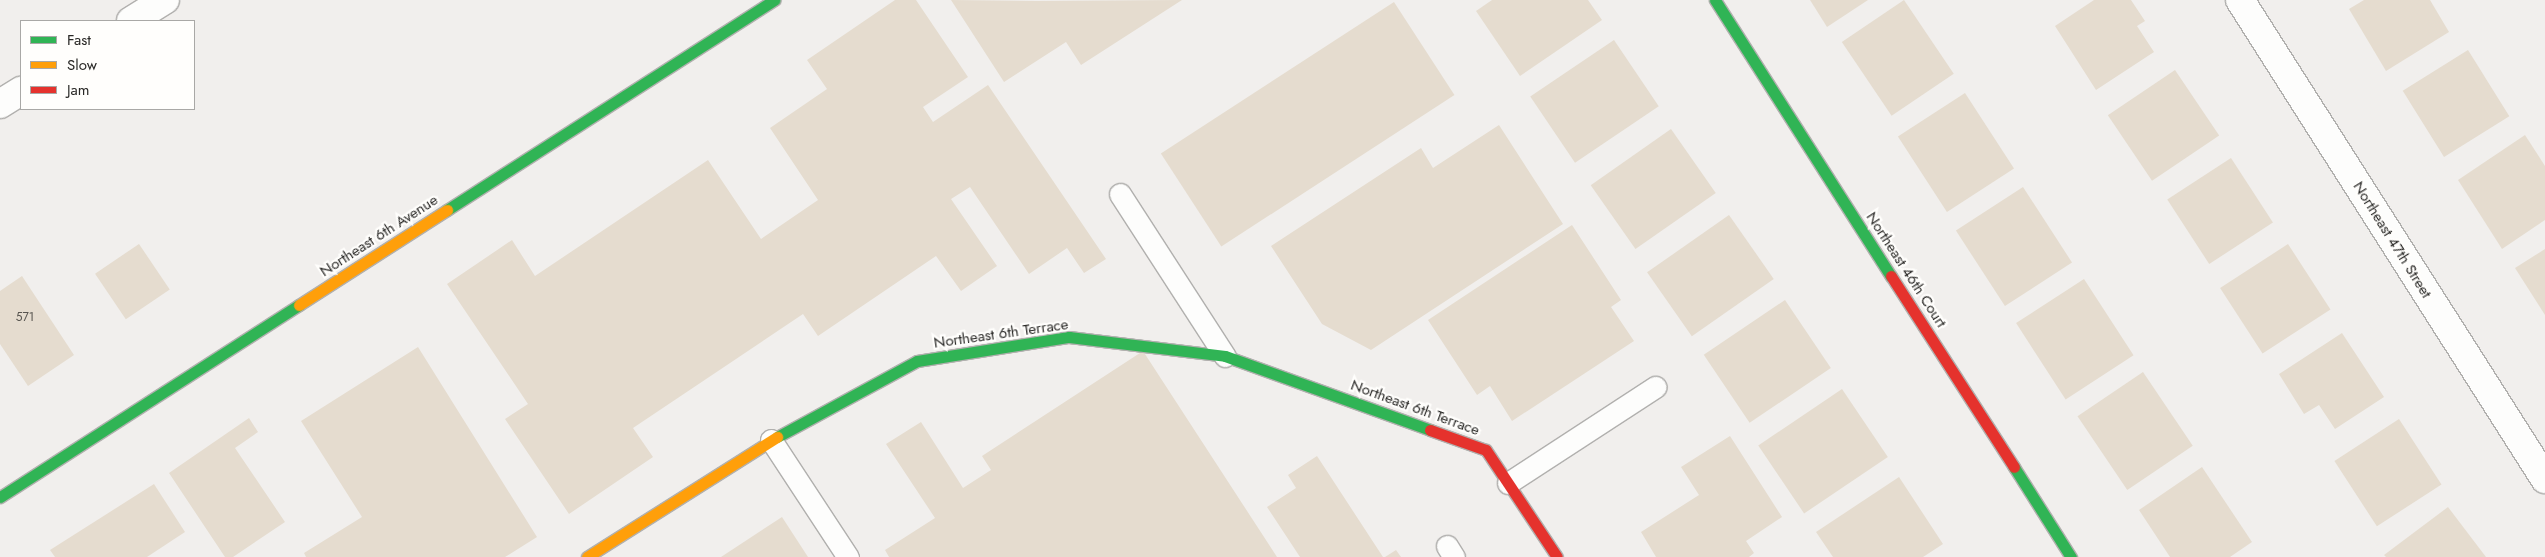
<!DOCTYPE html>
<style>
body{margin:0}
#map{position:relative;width:2545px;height:557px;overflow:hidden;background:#f1efed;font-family:Jost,sans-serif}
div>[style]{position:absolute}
.building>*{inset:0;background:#e5dccf;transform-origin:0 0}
.roads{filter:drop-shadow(1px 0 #b1b0ae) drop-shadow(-1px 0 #b1b0ae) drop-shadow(0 1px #b1b0ae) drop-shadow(0 -1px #b1b0ae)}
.lane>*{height:21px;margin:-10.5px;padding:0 10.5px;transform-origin:10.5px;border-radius:10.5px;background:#fdfdfc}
.street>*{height:28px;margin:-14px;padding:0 14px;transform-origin:14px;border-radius:14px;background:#fdfdfc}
.fast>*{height:11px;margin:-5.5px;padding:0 5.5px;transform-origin:5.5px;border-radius:5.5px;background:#30b455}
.slow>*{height:11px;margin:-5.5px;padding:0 5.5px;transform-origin:5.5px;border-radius:5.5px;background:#ff9f0a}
.jam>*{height:11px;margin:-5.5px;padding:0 5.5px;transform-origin:5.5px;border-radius:5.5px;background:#e5322d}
span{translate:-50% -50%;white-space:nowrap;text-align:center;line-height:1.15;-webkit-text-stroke:4.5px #fffefc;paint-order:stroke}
.number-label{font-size:12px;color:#585550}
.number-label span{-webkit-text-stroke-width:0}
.street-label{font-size:15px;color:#292826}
.legend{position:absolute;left:20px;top:20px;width:175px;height:90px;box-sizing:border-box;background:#fffefc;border:1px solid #a9a8a6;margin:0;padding:6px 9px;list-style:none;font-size:15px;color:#292826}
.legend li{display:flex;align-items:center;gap:10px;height:25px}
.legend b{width:25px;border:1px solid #a9a8a6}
</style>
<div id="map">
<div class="building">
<div style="clip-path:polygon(895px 0,916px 0,968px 77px,923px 107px,933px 122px,988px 85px,1106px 259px,1084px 273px,1067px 248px,1029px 274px,970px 187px,951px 199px,997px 266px,961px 291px,936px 256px,818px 336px,803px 314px,633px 428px,653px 457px,569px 514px,505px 419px,528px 404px,447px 284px,512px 240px,535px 276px,708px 160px,761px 239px,818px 200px,770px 128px,827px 89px,807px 60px)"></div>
<div style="clip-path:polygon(951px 0,1036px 1px,1182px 0,1081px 65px,1066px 42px,1004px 82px)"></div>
<div style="clip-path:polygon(1492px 0,1588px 0,1602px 20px,1520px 76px,1476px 11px)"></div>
<div style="clip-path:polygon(1810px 0,1868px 0,1827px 27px)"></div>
<div style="left:1904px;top:0;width:89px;height:75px;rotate:56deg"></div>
<div style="clip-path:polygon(2094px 0,2131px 0,2145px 21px,2137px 26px,2154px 52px,2096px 90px,2055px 26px)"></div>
<div style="clip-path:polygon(2364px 0,2430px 0,2449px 32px,2386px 71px,2349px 9px)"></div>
<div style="left:1394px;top:2px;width:111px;height:278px;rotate:57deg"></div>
<div style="left:1614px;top:40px;width:80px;height:101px;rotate:56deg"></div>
<div style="left:2468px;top:50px;width:78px;height:77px;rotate:58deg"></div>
<div style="left:2175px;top:70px;width:79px;height:81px;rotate:56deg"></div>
<div style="left:1965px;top:93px;width:90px;height:80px;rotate:57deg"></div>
<div style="clip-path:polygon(1499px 125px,1563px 224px,1371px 350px,1322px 324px,1271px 246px,1421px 148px,1433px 168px)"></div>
<div style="left:1671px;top:129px;width:78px;height:98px;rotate:55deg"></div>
<div style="clip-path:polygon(2525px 135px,2545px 166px,2545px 220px,2502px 249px,2458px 180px)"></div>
<div style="left:2231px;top:158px;width:77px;height:76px;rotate:57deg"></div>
<div style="left:2023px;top:187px;width:90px;height:80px;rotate:57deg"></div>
<div style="left:1729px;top:215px;width:78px;height:100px;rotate:55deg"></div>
<div style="clip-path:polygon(1572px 225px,1621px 300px,1611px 307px,1634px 341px,1512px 421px,1490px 386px,1477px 395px,1428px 320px)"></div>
<div style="left:139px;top:244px;width:55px;height:53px;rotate:56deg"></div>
<div style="left:2288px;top:244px;width:78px;height:81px;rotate:57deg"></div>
<div style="clip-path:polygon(2545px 249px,2545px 315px,2515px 268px)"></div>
<div style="clip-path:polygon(22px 276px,74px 355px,28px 386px,0 344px,0 291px)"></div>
<div style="left:2084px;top:279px;width:91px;height:81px;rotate:57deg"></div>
<div style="left:1785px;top:300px;width:82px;height:98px;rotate:56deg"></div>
<div style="clip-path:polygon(2342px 333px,2384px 397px,2335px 429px,2319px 405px,2304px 414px,2279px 374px)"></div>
<div style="clip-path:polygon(418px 347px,537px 537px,505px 557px,306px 557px,304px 553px,362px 517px,301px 421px)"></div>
<div style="clip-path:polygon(1143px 351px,1277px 557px,889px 557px,885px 550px,935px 518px,886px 444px,921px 422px,963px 488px,991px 470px,982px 456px)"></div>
<div style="left:2143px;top:372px;width:89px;height:79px;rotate:56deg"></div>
<div style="left:1842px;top:389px;width:82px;height:101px;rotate:56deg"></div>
<div style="clip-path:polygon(249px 418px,258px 432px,235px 448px,285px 522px,233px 557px,225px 557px,169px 473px)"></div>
<div style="left:2399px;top:419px;width:78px;height:77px;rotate:57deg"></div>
<div style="clip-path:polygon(1730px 436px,1782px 517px,1746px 541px,1754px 553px,1749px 557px,1656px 557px,1641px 532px,1699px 495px,1681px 467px)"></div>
<div style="clip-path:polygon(1317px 456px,1383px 557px,1300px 557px,1267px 507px,1296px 488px,1288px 475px)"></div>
<div style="clip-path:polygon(2202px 467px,2252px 542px,2230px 557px,2170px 557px,2139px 510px)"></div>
<div style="clip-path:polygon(1899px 477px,1943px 544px,1923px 557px,1833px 557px,1816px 532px)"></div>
<div style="clip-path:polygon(154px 484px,185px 532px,147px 557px,55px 557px,50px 550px)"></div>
<div style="clip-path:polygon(2448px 507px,2486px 557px,2386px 557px,2384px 555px)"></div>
<div style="clip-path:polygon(782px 517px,808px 557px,721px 557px)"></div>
<div style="clip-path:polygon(1396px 550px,1401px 557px,1385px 557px)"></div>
</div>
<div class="roads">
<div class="lane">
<div style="left:1120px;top:194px;width:193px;rotate:57.1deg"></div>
<div style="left:771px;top:440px;width:140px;rotate:56.7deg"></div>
<div style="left:1508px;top:483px;width:176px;rotate:-33.1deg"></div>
<div style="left:1447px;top:546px;width:13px;rotate:58deg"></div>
</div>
<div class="street">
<div style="left:2240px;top:0;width:568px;rotate:57.51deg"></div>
<div style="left:131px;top:21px;width:40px;rotate:-32deg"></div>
<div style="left:0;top:104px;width:25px;rotate:-32deg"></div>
</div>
<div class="fast">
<div style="left:1715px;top:0;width:327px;rotate:57.5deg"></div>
<div style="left:447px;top:210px;width:389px;rotate:-32.7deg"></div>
<div style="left:777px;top:437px;width:159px;rotate:-28.5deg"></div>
<div style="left:917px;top:361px;width:154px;rotate:-9deg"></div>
<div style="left:1069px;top:337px;width:157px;rotate:6.9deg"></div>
<div style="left:1225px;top:356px;width:218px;rotate:19.8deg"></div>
<div style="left:2014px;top:467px;width:107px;rotate:57.7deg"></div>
<div style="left:0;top:497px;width:355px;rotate:-32.7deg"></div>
</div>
<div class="slow">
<div style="left:299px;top:305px;width:176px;rotate:-32.7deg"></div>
<div style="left:587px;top:557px;width:225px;rotate:-32.3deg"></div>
</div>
<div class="jam">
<div style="left:1891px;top:276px;width:227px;rotate:57.2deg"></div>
<div style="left:1430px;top:430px;width:59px;rotate:19.7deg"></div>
<div style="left:1486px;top:450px;width:128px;rotate:56.4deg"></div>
</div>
</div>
<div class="number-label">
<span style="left:25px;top:318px">571</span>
</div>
<div class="street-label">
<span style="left:379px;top:236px;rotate:-33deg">Northeast 6th Avenue</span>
<span style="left:2392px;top:240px;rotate:58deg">Northeast 47th Street</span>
<span style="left:1906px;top:270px;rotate:57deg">Northeast 46th Court</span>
<span style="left:1001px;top:334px;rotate:-8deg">Northeast 6th Terrace</span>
<span style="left:1415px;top:408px;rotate:20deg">Northeast 6th Terrace</span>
</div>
<ul class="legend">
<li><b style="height:6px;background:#30b455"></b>Fast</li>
<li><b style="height:6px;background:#ff9f0a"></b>Slow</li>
<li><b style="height:6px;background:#e5322d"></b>Jam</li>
</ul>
</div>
